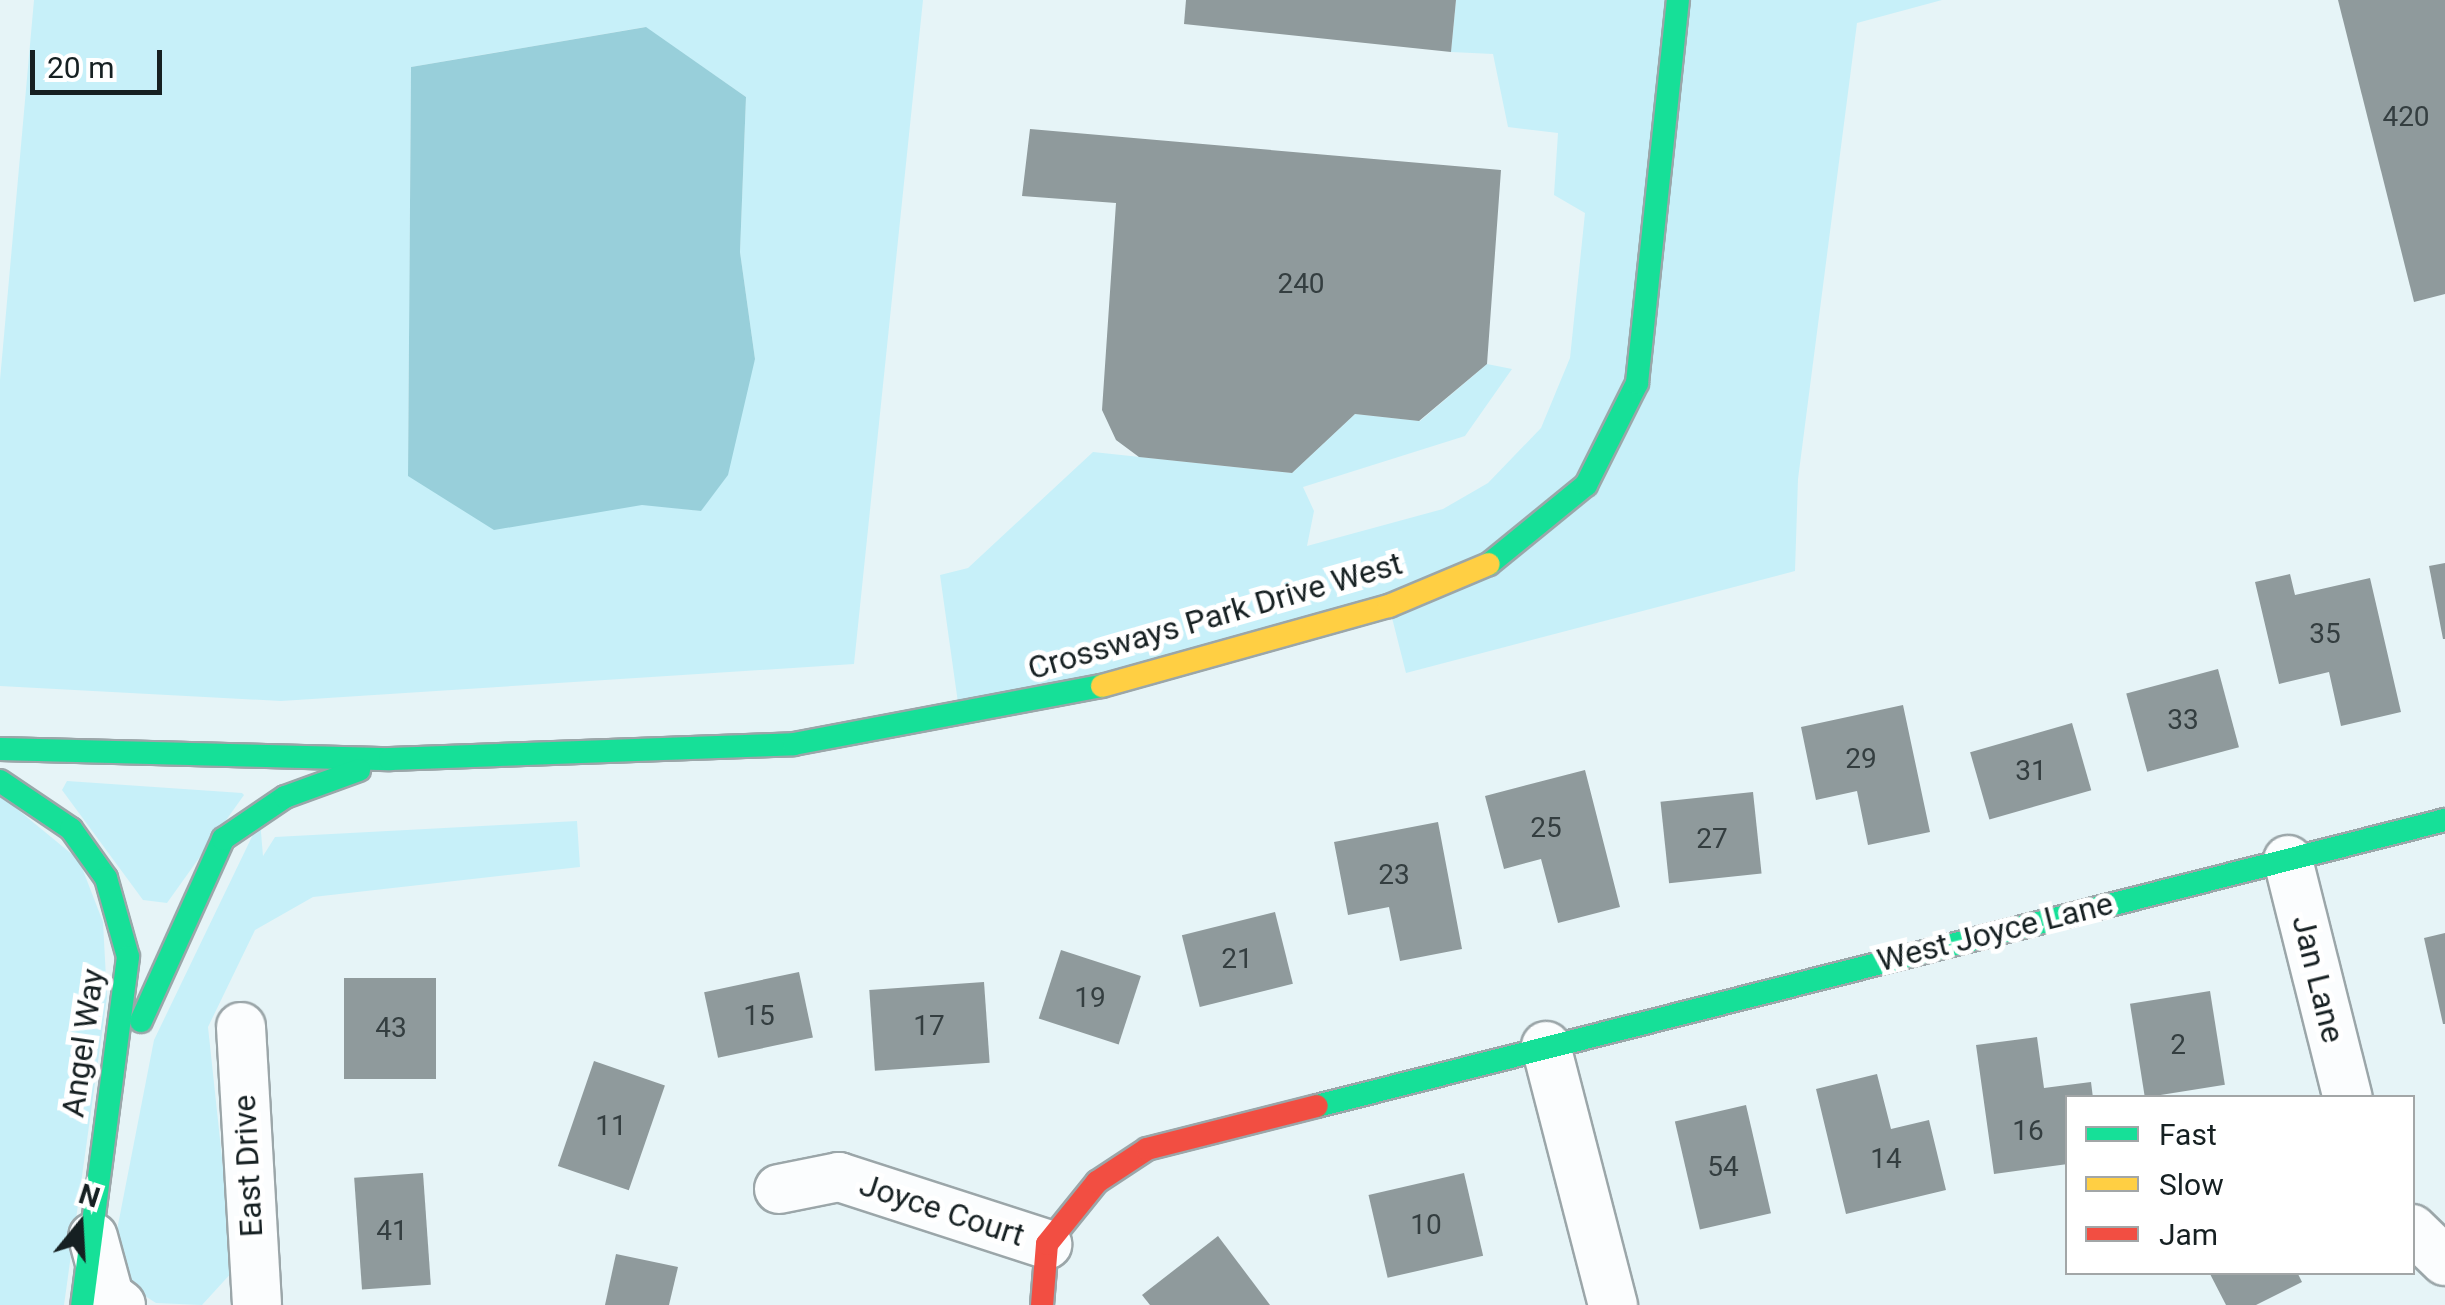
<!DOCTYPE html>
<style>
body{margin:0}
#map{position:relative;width:2445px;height:1305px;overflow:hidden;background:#e6f4f7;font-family:Roboto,sans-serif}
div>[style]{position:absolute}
.green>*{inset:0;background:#c7f0f9}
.water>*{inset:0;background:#98cfda}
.building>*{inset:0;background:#8f9a9c;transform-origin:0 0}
.roads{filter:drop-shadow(2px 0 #9ba6a9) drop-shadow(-2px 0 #9ba6a9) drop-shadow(0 2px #9ba6a9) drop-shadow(0 -2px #9ba6a9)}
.street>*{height:48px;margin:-24px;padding:0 24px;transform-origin:24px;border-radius:24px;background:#fbfdfe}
.fast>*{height:22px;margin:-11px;padding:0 11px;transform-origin:11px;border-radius:11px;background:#16e098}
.slow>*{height:22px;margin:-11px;padding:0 11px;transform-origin:11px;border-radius:11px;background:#ffcf43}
.jam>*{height:22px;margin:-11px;padding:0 11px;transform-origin:11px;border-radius:11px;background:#f24e42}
span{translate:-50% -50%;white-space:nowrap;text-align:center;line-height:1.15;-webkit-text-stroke:10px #fff;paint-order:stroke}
.number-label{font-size:28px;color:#343e40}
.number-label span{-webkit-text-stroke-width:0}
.street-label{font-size:32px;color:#162022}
.legend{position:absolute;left:2065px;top:1095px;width:350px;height:180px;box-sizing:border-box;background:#fff;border:2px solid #a2a6a7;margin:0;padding:12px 18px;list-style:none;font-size:30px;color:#162022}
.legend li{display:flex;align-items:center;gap:20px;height:50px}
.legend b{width:50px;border:2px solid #a2a6a7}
.north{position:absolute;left:30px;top:1175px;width:100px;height:100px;-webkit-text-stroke:8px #fff;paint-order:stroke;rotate:18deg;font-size:28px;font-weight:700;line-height:40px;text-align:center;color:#162022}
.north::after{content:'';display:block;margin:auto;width:35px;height:45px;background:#162022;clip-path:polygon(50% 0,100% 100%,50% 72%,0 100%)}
.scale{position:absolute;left:30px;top:50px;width:132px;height:45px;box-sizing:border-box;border:5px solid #162022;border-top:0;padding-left:12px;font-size:30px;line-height:35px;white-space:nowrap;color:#162022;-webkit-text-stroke:8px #fff;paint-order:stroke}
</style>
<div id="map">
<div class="green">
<div style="clip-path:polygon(evenodd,34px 0,923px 0,854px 664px,281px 701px,0 686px,0 380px,34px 0,645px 27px,746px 97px,740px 252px,755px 359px,701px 511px,408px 476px,411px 67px,645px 27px)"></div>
<div style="clip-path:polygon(1456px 0,1942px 0,1857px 23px,1798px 479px,1795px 571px,1406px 673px,1389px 606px,960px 717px,940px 575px,968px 568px,1093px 452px,1292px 473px,1355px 414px,1420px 421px,1487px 364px,1512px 369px,1465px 436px,1303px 487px,1314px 511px,1307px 546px,1443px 509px,1488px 483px,1541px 428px,1570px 358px,1585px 213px,1554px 195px,1558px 133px,1508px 127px,1493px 54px,1451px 52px)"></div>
<div style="clip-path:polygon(67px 781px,242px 793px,244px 795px,167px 903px,143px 900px,62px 790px)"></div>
<div style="clip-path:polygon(0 795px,79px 860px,103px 922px,107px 997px,64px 1305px,0 1305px)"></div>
<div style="clip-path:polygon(260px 820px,263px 856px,275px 837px,577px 821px,580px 867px,313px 897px,255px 930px,208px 1027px,234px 1270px,202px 1305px,156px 1303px,131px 1287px,117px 1230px,154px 1040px)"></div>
</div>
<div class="water">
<div style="clip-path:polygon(646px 27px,746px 97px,740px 252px,755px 359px,728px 475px,701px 511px,642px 505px,494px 530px,408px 476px,411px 67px)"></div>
</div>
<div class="building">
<div style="clip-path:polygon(1186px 0,1456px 0,1451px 52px,1184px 24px)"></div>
<div style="clip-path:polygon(2338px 0,2445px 0,2445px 294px,2414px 302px)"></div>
<div style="clip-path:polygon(1030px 129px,1501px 170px,1487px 364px,1419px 421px,1355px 414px,1292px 473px,1139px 457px,1116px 440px,1102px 410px,1116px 203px,1022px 196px)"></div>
<div style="clip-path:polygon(2445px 563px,2445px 639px,2443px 639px,2429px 566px)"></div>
<div style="clip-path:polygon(2290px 574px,2295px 595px,2370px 578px,2401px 712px,2341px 726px,2329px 672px,2279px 684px,2255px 582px)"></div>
<div style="left:2218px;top:669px;width:81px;height:95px;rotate:75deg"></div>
<div style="clip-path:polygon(1903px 705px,1930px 832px,1868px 845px,1857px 791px,1816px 800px,1801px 727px)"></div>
<div style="left:2072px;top:723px;width:70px;height:106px;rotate:74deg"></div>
<div style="clip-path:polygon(1585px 770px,1620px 907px,1558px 923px,1541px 859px,1504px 869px,1485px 796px)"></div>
<div style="left:1753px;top:792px;width:82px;height:93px;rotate:84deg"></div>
<div style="clip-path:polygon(1438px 822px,1462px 949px,1400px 961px,1389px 907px,1348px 915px,1334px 842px)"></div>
<div style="left:1275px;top:912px;width:74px;height:96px;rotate:76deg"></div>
<div style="clip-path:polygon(2445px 933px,2445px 1024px,2443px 1024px,2424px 938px)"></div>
<div style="left:1061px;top:950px;width:84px;height:72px;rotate:18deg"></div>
<div style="left:799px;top:972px;width:67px;height:97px;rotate:78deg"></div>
<div style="left:344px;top:978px;width:92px;height:101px"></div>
<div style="left:984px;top:982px;width:81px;height:115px;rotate:86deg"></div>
<div style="left:2210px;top:991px;width:95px;height:81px;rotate:81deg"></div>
<div style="clip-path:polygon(2037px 1037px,2044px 1088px,2091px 1082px,2093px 1098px,2068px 1098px,2068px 1164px,1994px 1174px,1976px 1045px)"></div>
<div style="left:594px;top:1061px;width:75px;height:111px;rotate:19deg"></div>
<div style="clip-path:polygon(1877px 1074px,1891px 1129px,1929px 1120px,1946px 1190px,1846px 1214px,1816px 1089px)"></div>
<div style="left:1746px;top:1105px;width:111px;height:73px;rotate:77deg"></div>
<div style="left:423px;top:1173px;width:112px;height:69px;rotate:86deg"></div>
<div style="left:1464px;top:1173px;width:85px;height:98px;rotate:77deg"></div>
<div style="clip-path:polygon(1218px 1236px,1270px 1305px,1150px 1305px,1142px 1295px)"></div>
<div style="clip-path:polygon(616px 1254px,678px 1267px,669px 1305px,605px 1305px)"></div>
<div style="clip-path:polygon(2209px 1272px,2297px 1272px,2302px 1282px,2256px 1305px,2226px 1305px)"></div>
</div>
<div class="roads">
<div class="street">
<div style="left:2288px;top:860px;width:245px;rotate:75.9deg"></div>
<div style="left:241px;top:1027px;width:278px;rotate:86.7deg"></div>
<div style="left:1546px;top:1046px;width:268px;rotate:75.5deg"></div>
<div style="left:779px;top:1189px;width:61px;rotate:-11.3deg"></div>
<div style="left:839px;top:1177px;width:219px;rotate:17.9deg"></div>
<div style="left:2412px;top:1229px;width:46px;rotate:44.1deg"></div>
<div style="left:93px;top:1237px;width:61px;rotate:74.8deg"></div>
<div style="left:109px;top:1296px;width:15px;rotate:37deg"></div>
</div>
<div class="fast">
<div style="left:1489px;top:564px;width:125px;rotate:-39.2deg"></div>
<div style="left:1586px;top:485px;width:114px;rotate:-63.4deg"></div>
<div style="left:1637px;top:383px;width:385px;rotate:-83.9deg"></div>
<div style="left:0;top:749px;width:390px;rotate:1.5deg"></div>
<div style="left:390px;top:759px;width:404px;rotate:-2.1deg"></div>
<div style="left:794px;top:744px;width:313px;rotate:-10.7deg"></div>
<div style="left:0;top:781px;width:86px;rotate:34.1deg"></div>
<div style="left:71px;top:829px;width:60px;rotate:54.5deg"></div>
<div style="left:106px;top:878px;width:82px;rotate:74.4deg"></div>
<div style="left:128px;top:957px;width:351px;rotate:97.5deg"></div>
<div style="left:141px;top:1021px;width:200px;rotate:-65.7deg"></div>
<div style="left:223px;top:839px;width:75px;rotate:-34.1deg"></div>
<div style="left:285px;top:797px;width:79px;rotate:-20deg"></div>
<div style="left:1317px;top:1106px;width:1164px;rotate:-14.23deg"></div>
</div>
<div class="slow">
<div style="left:1102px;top:686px;width:298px;rotate:-15.6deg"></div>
<div style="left:1389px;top:606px;width:108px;rotate:-22.8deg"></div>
</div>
<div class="jam">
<div style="left:1042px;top:1305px;width:61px;rotate:-85.3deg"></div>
<div style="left:1047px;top:1244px;width:80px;rotate:-51.1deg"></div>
<div style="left:1097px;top:1182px;width:60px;rotate:-33.4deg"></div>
<div style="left:1147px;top:1149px;width:175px;rotate:-14.2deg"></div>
</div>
</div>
<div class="number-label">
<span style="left:2406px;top:117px">420</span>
<span style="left:1301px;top:284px">240</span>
<span style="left:2325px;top:634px">35</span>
<span style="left:2183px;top:720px">33</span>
<span style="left:1861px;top:759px">29</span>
<span style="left:2031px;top:771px">31</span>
<span style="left:1546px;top:828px">25</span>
<span style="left:1712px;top:839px">27</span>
<span style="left:1394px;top:875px">23</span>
<span style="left:1237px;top:959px">21</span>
<span style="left:1090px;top:998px">19</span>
<span style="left:759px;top:1016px">15</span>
<span style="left:929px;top:1026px">17</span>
<span style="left:391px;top:1028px">43</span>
<span style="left:2178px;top:1045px">2</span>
<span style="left:611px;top:1126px">11</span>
<span style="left:2028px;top:1131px">16</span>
<span style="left:1886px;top:1159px">14</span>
<span style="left:1723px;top:1167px">54</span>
<span style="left:1426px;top:1225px">10</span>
<span style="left:392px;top:1231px">41</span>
</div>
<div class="street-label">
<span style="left:1215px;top:616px;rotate:-16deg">Crossways Park Drive West</span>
<span style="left:1995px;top:932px;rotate:-14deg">West Joyce Lane</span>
<span style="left:2318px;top:979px;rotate:76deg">Jan Lane</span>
<span style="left:83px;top:1043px;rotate:-82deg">Angel Way</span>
<span style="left:248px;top:1166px;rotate:-93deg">East Drive</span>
<span style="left:942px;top:1210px;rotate:18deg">Joyce Court</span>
</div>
<ul class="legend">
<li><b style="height:12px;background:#16e098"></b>Fast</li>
<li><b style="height:12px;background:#ffcf43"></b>Slow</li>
<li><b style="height:12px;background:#f24e42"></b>Jam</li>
</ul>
<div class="north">N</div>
<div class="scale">20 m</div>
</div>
